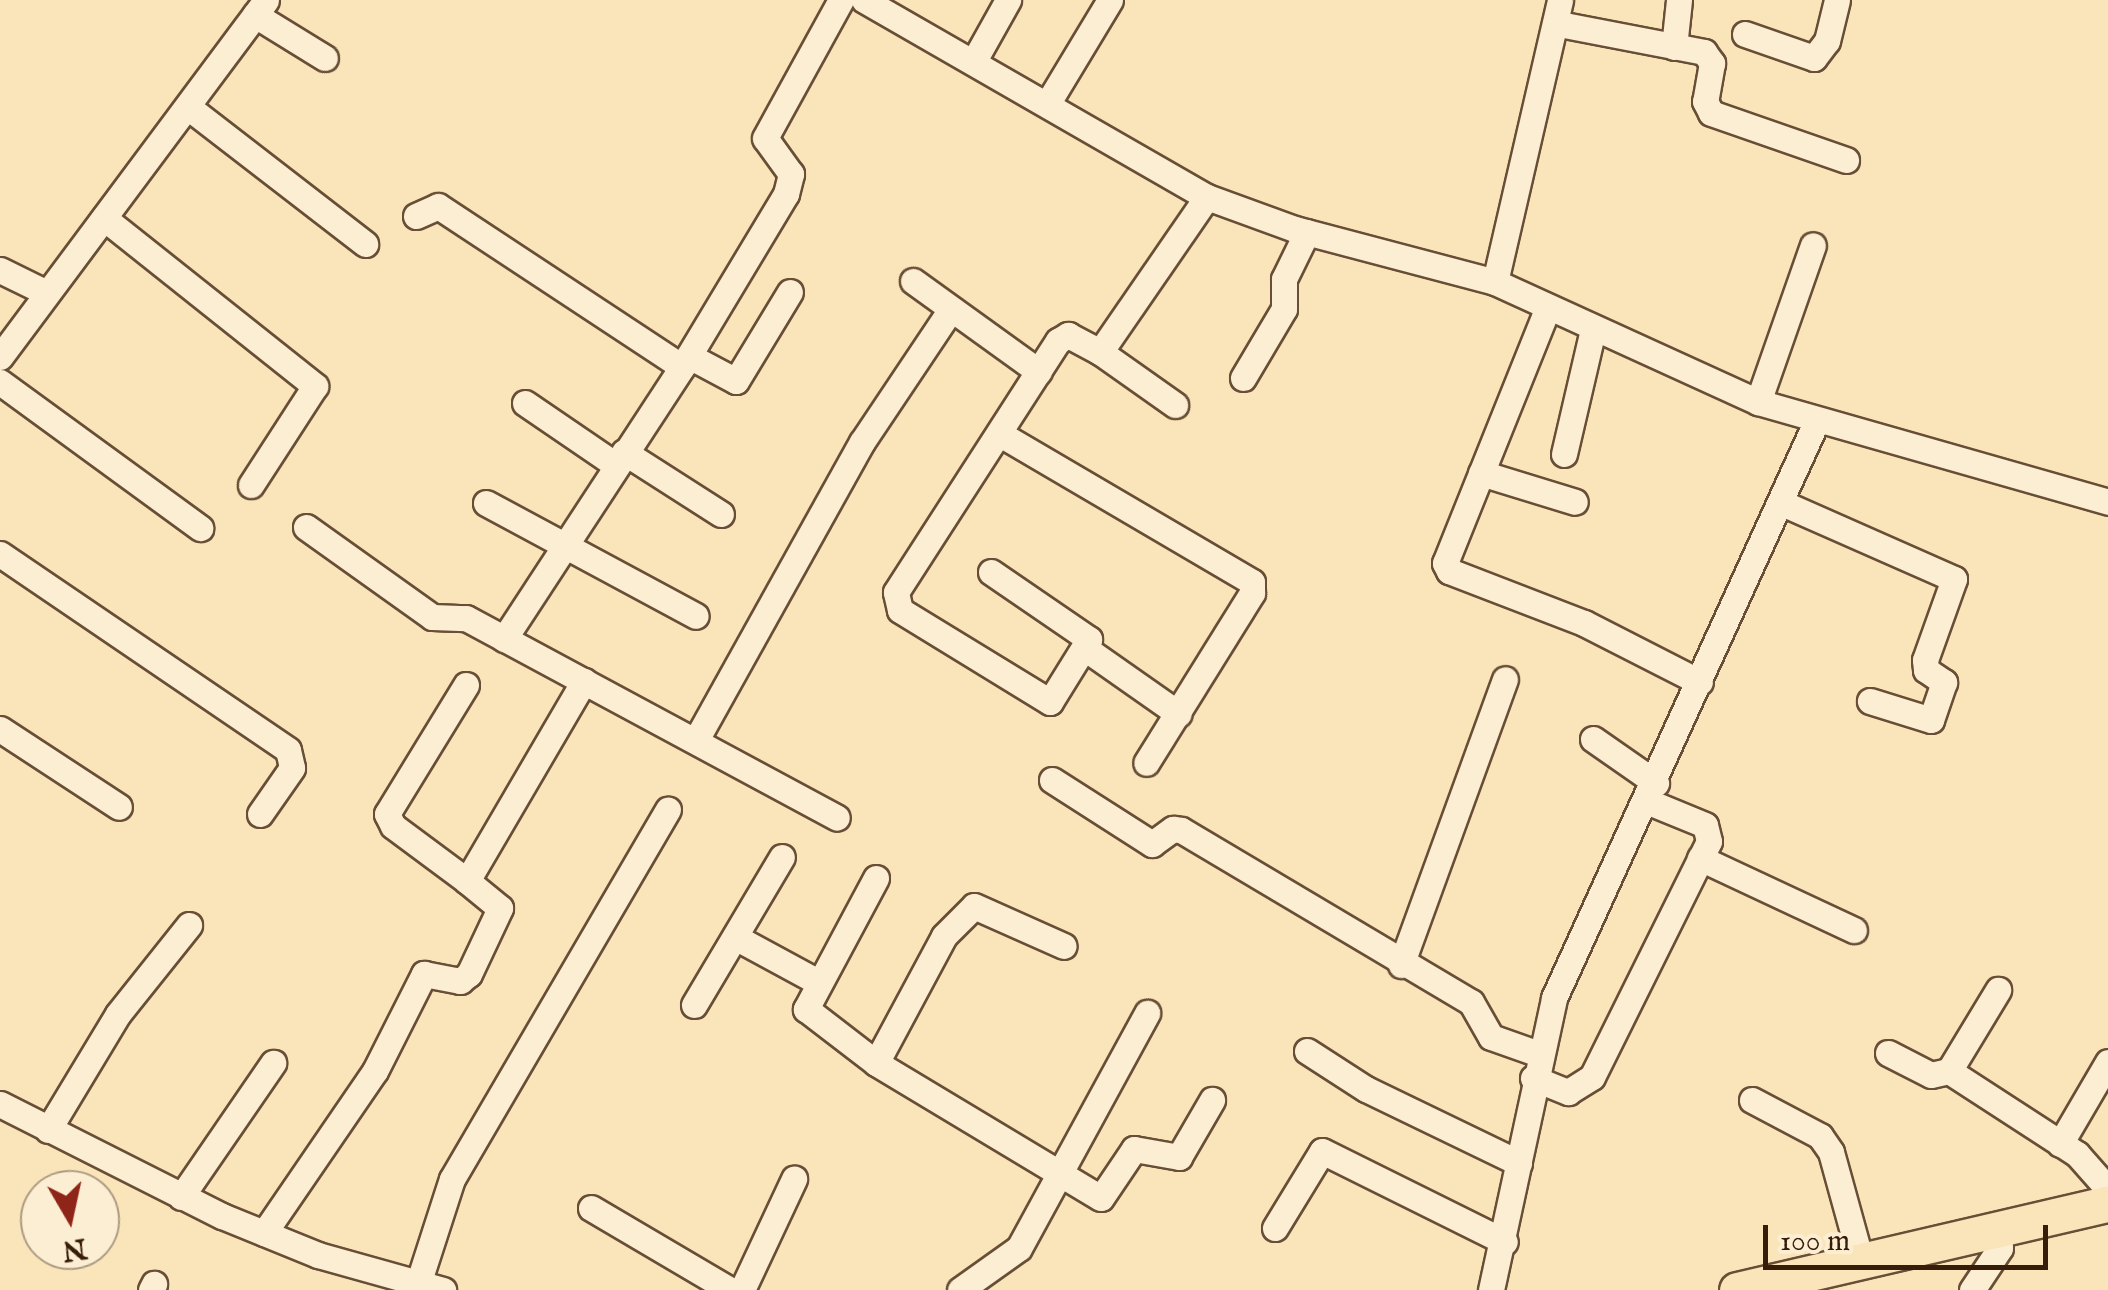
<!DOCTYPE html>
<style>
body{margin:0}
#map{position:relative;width:2108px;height:1290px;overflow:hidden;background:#fae5ba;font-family:"IM FELL English",serif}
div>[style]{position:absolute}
.roads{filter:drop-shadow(2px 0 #684e36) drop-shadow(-2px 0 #684e36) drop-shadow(0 2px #684e36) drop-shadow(0 -2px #684e36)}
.minor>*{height:25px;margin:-12.5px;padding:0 12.5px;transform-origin:12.5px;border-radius:12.5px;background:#fceed2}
.highway>*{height:35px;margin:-17.5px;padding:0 17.5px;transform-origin:17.5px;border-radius:17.5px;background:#fae5ba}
span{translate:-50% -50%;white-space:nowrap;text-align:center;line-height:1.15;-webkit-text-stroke:10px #fceed2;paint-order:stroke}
.north{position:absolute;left:20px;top:1170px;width:100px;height:100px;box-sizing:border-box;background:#fceed2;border:2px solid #ad9a82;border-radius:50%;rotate:171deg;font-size:28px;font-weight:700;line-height:40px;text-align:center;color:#371c0a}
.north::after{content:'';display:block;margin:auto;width:35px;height:45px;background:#8f2418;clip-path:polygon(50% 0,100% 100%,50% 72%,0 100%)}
.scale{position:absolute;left:1763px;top:1225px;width:285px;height:45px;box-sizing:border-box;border:5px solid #371c0a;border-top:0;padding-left:12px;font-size:30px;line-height:35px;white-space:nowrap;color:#371c0a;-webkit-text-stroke:8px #fceed2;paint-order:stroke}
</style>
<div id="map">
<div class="roads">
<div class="minor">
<div style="left:864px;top:0;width:396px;rotate:29.9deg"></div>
<div style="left:1207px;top:197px;width:94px;rotate:20deg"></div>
<div style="left:1295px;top:229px;width:207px;rotate:14.8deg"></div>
<div style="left:1495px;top:282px;width:289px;rotate:24.5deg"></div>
<div style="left:1758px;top:402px;width:364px;rotate:15.9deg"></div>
<div style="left:255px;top:15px;width:82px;rotate:31.6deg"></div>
<div style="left:1559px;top:24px;width:148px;rotate:10.9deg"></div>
<div style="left:1704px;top:52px;width:14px;rotate:54deg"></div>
<div style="left:1712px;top:63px;width:39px;rotate:100deg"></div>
<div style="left:1705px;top:101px;width:13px;rotate:63deg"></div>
<div style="left:1711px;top:113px;width:143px;rotate:19.2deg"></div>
<div style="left:1745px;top:34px;width:73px;rotate:19.2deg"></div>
<div style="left:1814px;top:58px;width:21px;rotate:-53deg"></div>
<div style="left:1827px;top:41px;width:42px;rotate:-76.3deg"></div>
<div style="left:1674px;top:47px;width:47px;rotate:-83.9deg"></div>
<div style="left:975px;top:59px;width:68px;rotate:-60.8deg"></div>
<div style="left:1049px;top:101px;width:118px;rotate:-58.9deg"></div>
<div style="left:188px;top:107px;width:224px;rotate:37.7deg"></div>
<div style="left:416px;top:216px;width:24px;rotate:-24deg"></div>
<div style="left:438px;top:206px;width:292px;rotate:33.4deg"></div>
<div style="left:104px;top:218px;width:270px;rotate:38.5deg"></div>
<div style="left:315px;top:386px;width:118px;rotate:122.9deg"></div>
<div style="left:0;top:270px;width:52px;rotate:26.1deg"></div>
<div style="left:913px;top:281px;width:155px;rotate:35.8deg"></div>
<div style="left:1495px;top:282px;width:289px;rotate:-77deg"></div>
<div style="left:1548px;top:307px;width:276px;rotate:111.9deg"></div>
<div style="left:1445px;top:563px;width:9px;rotate:63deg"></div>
<div style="left:1449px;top:571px;width:145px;rotate:21.1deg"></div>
<div style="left:1584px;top:623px;width:130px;rotate:27deg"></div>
<div style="left:1100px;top:352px;width:92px;rotate:35.2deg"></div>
<div style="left:689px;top:356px;width:53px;rotate:28deg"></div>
<div style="left:736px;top:381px;width:104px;rotate:-58.8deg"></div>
<div style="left:0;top:357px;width:445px;rotate:-53.3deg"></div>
<div style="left:1243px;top:378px;width:80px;rotate:-59.3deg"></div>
<div style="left:1284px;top:309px;width:30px;rotate:-90deg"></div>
<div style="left:1284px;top:279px;width:52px;rotate:-63.9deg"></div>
<div style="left:0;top:382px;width:248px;rotate:36.1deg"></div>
<div style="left:1758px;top:402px;width:166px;rotate:-70.7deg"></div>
<div style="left:525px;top:403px;width:110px;rotate:34.3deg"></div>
<div style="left:1000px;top:434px;width:292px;rotate:30.4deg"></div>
<div style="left:1252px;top:582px;width:11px;rotate:90deg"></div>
<div style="left:1252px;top:593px;width:200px;rotate:121.9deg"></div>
<div style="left:624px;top:452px;width:115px;rotate:32.6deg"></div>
<div style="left:1564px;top:454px;width:128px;rotate:-76.9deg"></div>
<div style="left:1481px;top:473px;width:98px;rotate:17.1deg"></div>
<div style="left:486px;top:503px;width:238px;rotate:28.3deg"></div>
<div style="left:1782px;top:503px;width:188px;rotate:23.8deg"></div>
<div style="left:1954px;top:579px;width:86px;rotate:109.7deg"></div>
<div style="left:1925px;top:660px;width:10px;rotate:84deg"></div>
<div style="left:1926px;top:670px;width:22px;rotate:34deg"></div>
<div style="left:1944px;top:682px;width:40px;rotate:108.9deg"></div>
<div style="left:1931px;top:720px;width:64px;rotate:-162.7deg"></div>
<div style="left:306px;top:527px;width:155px;rotate:35.5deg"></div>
<div style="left:432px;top:617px;width:34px;rotate:2deg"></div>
<div style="left:466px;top:618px;width:421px;rotate:28.3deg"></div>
<div style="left:0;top:554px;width:348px;rotate:34.2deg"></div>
<div style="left:288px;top:750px;width:18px;rotate:77deg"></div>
<div style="left:292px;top:768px;width:56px;rotate:124.8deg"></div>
<div style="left:991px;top:572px;width:119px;rotate:34.4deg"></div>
<div style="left:1089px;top:639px;width:74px;rotate:121.8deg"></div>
<div style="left:1050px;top:702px;width:176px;rotate:-148.5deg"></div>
<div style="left:900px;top:610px;width:18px;rotate:-103deg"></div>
<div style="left:896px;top:592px;width:299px;rotate:-57.2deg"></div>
<div style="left:1058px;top:341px;width:12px;rotate:-31deg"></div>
<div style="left:1068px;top:335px;width:36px;rotate:28deg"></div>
<div style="left:1100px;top:352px;width:188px;rotate:-55.4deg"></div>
<div style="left:504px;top:639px;width:325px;rotate:-56.8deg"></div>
<div style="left:682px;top:367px;width:202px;rotate:-59deg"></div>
<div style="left:786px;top:194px;width:21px;rotate:-76deg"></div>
<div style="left:791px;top:174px;width:44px;rotate:-125.8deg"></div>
<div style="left:765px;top:138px;width:158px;rotate:-61.2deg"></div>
<div style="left:1086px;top:649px;width:113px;rotate:35deg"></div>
<div style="left:466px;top:685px;width:151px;rotate:121.5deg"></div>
<div style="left:387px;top:814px;width:13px;rotate:63deg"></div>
<div style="left:393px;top:826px;width:92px;rotate:36.6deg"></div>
<div style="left:0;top:729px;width:142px;rotate:33.2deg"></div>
<div style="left:1593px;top:739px;width:77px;rotate:34.9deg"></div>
<div style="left:696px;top:740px;width:341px;rotate:-60.9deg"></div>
<div style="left:862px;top:442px;width:160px;rotate:-56.2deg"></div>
<div style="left:1052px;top:780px;width:119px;rotate:32.6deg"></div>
<div style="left:1152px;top:844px;width:26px;rotate:-36deg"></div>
<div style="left:1173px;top:829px;width:8px;rotate:7deg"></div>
<div style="left:1181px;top:830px;width:337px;rotate:30.7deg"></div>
<div style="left:1471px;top:1002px;width:40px;rotate:60.3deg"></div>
<div style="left:1491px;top:1037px;width:51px;rotate:19.5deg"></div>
<div style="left:1700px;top:858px;width:170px;rotate:25.1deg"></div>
<div style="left:876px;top:878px;width:149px;rotate:118.1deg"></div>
<div style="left:806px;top:1009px;width:88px;rotate:37.6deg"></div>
<div style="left:876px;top:1063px;width:262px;rotate:31deg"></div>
<div style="left:1101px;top:1198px;width:59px;rotate:-56deg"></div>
<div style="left:1134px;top:1149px;width:46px;rotate:10.1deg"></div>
<div style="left:1179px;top:1157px;width:66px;rotate:-59.9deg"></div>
<div style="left:735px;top:937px;width:94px;rotate:28.5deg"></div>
<div style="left:1401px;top:965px;width:304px;rotate:-70deg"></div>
<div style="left:694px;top:1005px;width:172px;rotate:-59.3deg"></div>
<div style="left:1307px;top:1051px;width:70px;rotate:32.8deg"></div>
<div style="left:1366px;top:1089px;width:170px;rotate:25.8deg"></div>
<div style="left:1888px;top:1053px;width:48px;rotate:27.1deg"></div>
<div style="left:1931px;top:1075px;width:18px;rotate:-13deg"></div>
<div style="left:1949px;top:1071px;width:153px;rotate:33deg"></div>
<div style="left:2077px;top:1154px;width:47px;rotate:48.5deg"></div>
<div style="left:876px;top:1063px;width:144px;rotate:-61.8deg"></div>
<div style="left:944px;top:936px;width:42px;rotate:-45deg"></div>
<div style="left:974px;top:906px;width:98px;rotate:24deg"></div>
<div style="left:1949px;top:1071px;width:95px;rotate:-58.8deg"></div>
<div style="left:1533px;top:1078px;width:38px;rotate:22deg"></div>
<div style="left:1568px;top:1092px;width:28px;rotate:-32deg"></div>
<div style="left:1592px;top:1077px;width:263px;rotate:-63.6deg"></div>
<div style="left:1709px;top:841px;width:16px;rotate:-104deg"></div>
<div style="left:1705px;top:825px;width:61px;rotate:-157.7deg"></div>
<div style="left:1752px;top:1100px;width:77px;rotate:27.9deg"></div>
<div style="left:1820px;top:1136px;width:19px;rotate:55deg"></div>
<div style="left:1831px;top:1152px;width:113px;rotate:74.6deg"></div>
<div style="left:0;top:1104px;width:249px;rotate:26.8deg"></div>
<div style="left:222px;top:1216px;width:104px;rotate:22.1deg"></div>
<div style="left:318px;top:1255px;width:130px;rotate:15.6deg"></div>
<div style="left:48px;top:1130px;width:135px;rotate:-58.9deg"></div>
<div style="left:118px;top:1014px;width:114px;rotate:-51.4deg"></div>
<div style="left:2060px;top:1144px;width:95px;rotate:-59.7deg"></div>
<div style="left:181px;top:1197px;width:163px;rotate:-55.5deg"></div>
<div style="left:591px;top:1208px;width:161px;rotate:30.5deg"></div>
<div style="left:1275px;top:1228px;width:90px;rotate:-58.6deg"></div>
<div style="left:1322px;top:1151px;width:204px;rotate:26.4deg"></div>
<div style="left:264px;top:1233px;width:196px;rotate:-55.6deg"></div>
<div style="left:375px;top:1071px;width:109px;rotate:-63.2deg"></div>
<div style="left:424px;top:974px;width:37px;rotate:11deg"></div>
<div style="left:460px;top:981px;width:11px;rotate:-38deg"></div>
<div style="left:469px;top:974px;width:73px;rotate:-64.8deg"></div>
<div style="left:500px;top:908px;width:43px;rotate:-140.7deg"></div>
<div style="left:467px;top:881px;width:232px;rotate:-59.7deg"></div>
<div style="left:418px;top:1284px;width:110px;rotate:-72.1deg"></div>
<div style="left:452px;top:1179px;width:428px;rotate:-59.7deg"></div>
<div style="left:151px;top:1290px;width:7px;rotate:-63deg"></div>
<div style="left:742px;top:1290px;width:123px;rotate:-64.9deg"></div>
<div style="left:960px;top:1290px;width:72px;rotate:-35.4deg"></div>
<div style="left:1019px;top:1248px;width:268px;rotate:-61.4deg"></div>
<div style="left:1491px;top:1290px;width:299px;rotate:-77.8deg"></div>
<div style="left:1554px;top:998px;width:635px;rotate:-65.53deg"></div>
<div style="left:1972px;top:1290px;width:50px;rotate:-56.3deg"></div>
<div style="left:2000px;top:1248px;width:19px;rotate:-93deg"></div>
</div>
<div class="highway">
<div style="left:1737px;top:1290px;width:381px;rotate:-13.1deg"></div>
</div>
</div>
<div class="north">N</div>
<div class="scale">100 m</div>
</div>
